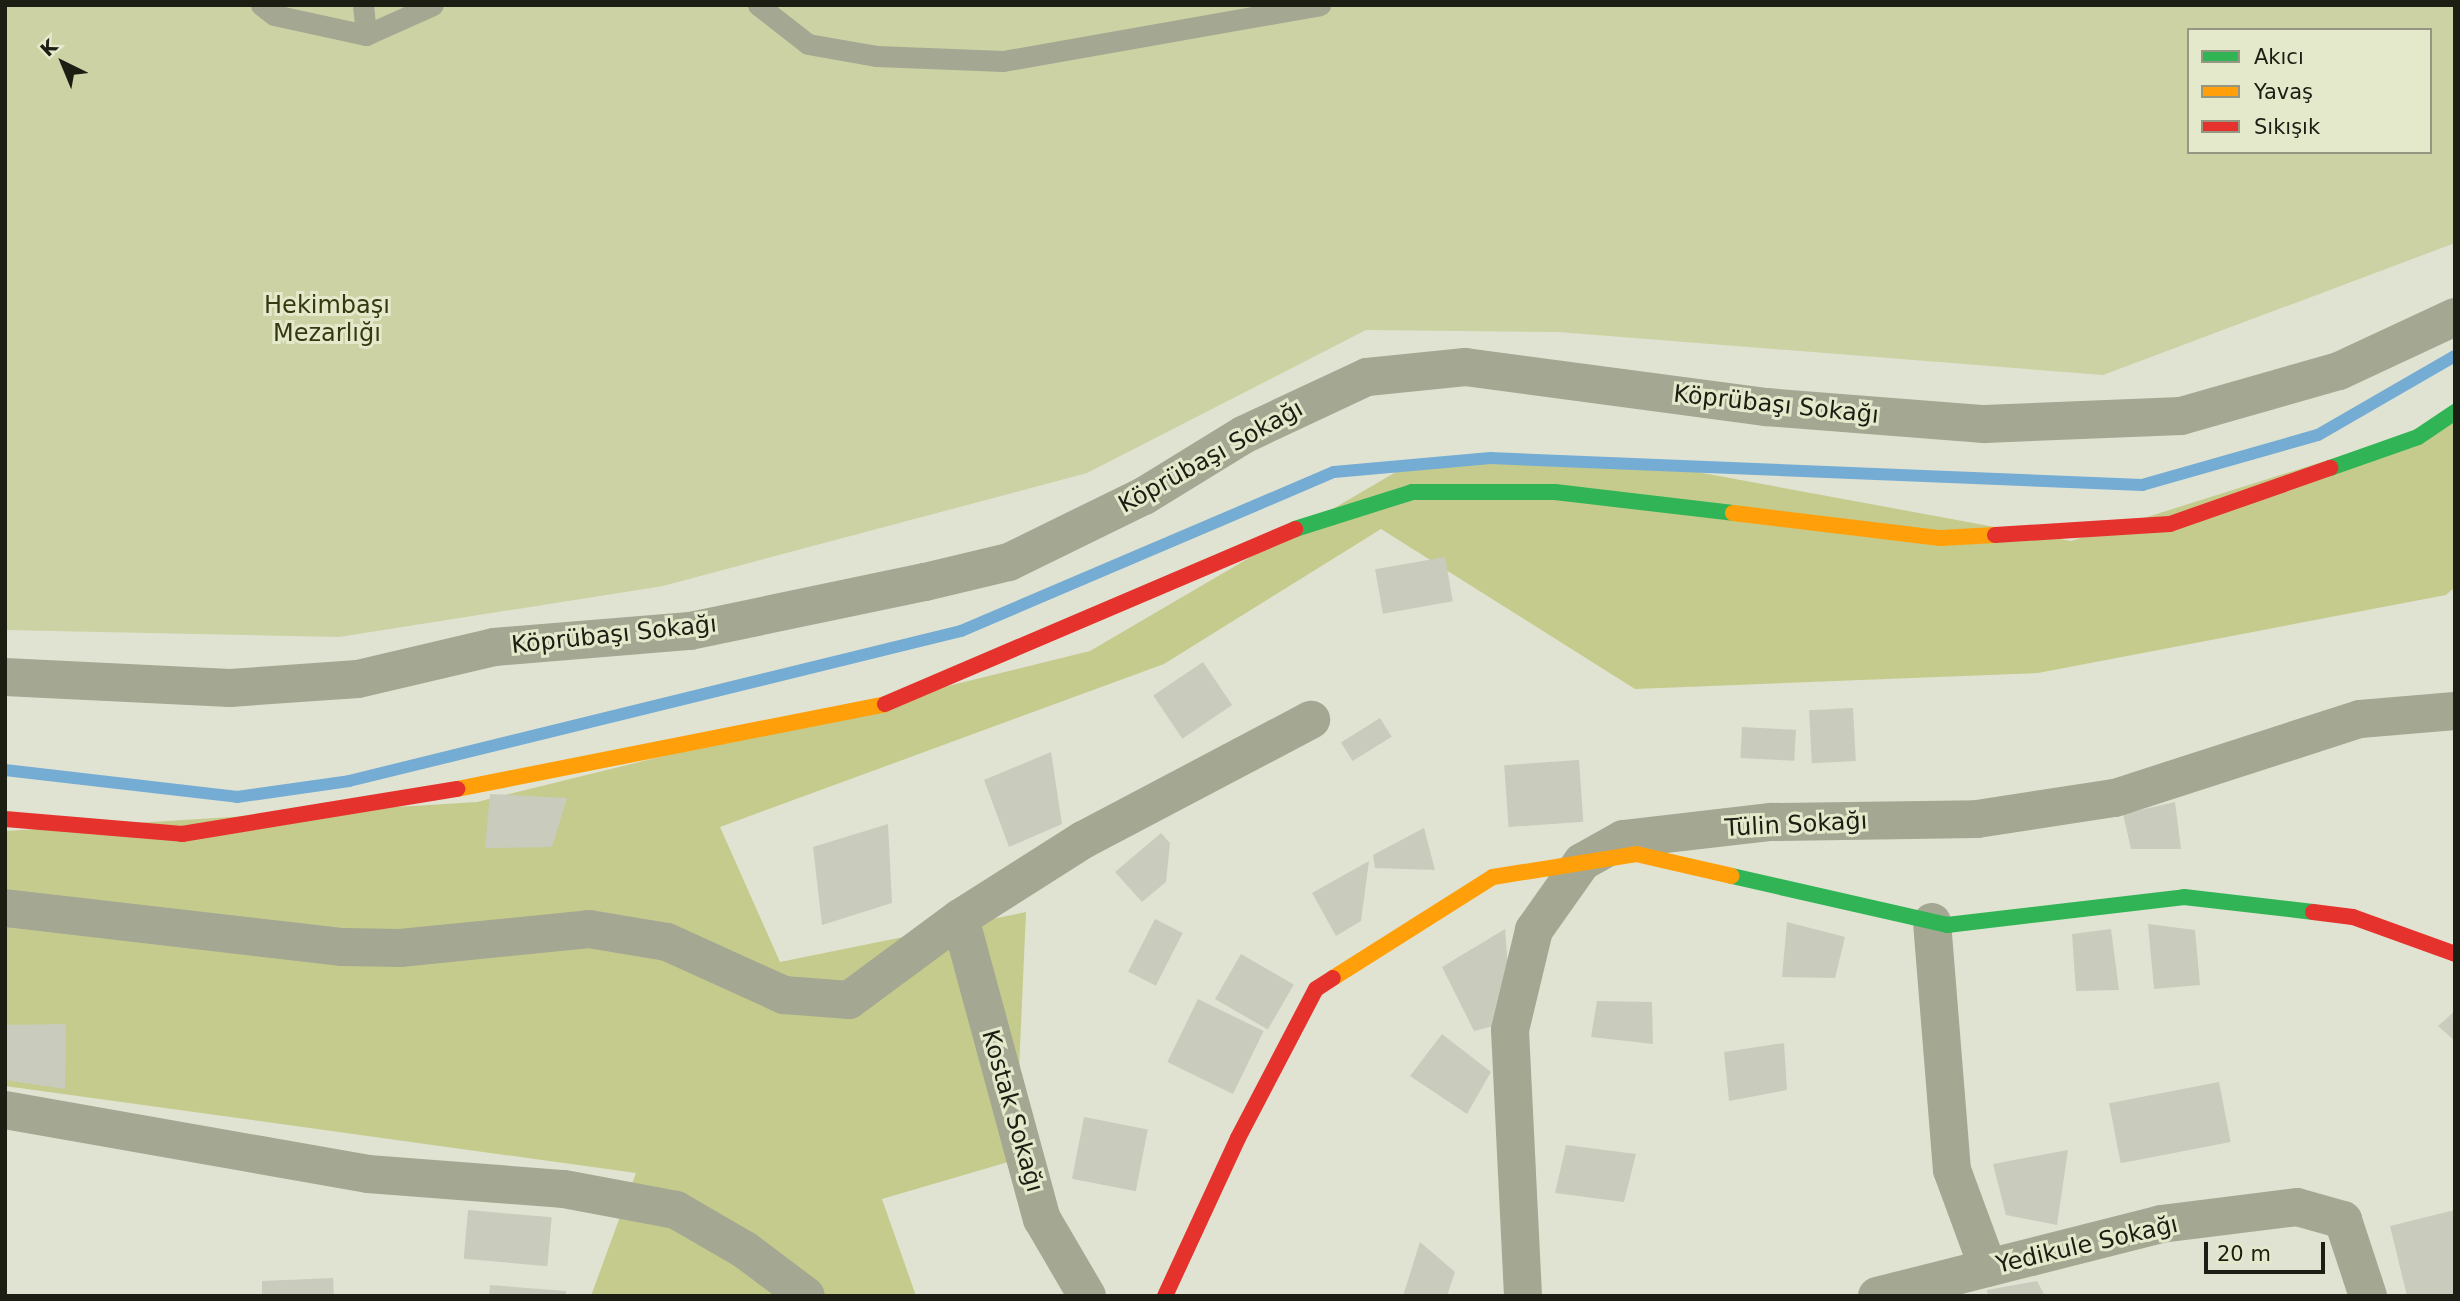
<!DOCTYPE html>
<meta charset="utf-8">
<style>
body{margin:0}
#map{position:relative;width:2460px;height:1301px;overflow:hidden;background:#e0e3d2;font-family:"DejaVu Sans",sans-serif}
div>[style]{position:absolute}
.green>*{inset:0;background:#ccd2a3}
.forest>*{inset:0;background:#c5cb8d}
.stream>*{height:12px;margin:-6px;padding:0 6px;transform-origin:6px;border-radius:6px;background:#75acd4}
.building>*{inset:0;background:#c9cbbd;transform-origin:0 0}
.lane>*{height:21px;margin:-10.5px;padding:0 10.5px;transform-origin:10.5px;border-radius:10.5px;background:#a4a792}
.street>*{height:38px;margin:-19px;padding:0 19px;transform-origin:19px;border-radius:19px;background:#a4a792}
.fast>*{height:16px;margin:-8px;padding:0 8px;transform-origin:8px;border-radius:8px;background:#30b455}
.slow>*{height:16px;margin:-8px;padding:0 8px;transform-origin:8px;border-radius:8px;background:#ff9f0a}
.jam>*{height:16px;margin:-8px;padding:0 8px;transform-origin:8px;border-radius:8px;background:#e5322d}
span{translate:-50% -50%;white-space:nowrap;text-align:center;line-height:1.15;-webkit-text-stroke:6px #e5e9cc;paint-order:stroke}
.park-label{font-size:24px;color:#36390f}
.street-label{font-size:24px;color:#1c1d13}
.frame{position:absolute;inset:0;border:7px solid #1c1d13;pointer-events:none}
.legend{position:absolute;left:2187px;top:28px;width:245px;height:126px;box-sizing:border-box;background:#e5e9cc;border:2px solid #959782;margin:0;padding:9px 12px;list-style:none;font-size:21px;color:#1c1d13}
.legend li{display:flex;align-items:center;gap:14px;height:35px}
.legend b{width:35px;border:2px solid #959782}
.north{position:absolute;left:28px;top:28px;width:70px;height:70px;-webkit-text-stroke:5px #e5e9cc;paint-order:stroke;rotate:317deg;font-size:19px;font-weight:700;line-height:28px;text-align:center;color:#1c1d13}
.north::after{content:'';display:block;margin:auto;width:24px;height:32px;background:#1c1d13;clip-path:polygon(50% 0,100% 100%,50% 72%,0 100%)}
.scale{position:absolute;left:2204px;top:1242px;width:121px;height:32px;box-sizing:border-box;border:4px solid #1c1d13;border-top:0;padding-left:9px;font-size:21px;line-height:24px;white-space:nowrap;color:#1c1d13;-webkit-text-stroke:5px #e5e9cc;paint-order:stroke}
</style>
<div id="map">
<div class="green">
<div style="clip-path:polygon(evenodd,5px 5px,2455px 5px,2455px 243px,2103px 375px,1558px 332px,1366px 330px,1087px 473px,663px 586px,339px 637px,5px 630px,5px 5px,2189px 30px,2430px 30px,2430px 152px,2189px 152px,2189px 30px)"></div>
</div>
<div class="forest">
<div style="clip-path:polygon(2455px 420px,2455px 587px,2446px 595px,2038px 673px,1635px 689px,1381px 529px,1164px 664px,720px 827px,780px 962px,1026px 912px,1015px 1160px,882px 1199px,916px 1296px,591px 1296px,636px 1173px,5px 1086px,5px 831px,477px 802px,1090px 651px,1413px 462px,1643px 462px,2071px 541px)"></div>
</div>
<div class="stream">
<div style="left:5px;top:770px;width:234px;rotate:6.6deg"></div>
<div style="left:237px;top:797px;width:113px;rotate:-8.1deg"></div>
<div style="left:349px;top:781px;width:630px;rotate:-13.77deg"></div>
<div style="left:961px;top:631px;width:405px;rotate:-23.1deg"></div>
<div style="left:1334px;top:472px;width:157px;rotate:-5.1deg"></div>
<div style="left:1490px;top:458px;width:653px;rotate:2.37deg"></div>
<div style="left:2142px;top:485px;width:183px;rotate:-15.9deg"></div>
<div style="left:2318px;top:435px;width:158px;rotate:-30deg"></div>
</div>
<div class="building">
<div style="left:1445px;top:557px;width:45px;height:71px;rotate:80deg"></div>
<div style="left:1203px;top:662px;width:52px;height:60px;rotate:56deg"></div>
<div style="left:1853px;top:708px;width:53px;height:44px;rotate:87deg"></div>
<div style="left:1380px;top:718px;width:22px;height:46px;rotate:58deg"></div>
<div style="left:1742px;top:727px;width:54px;height:31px;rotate:3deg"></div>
<div style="clip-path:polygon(1051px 752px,1062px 824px,1009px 847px,984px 780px)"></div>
<div style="left:1579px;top:760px;width:62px;height:75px;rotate:86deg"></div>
<div style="clip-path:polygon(490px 794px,567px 798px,552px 847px,485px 848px)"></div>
<div style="clip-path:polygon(2175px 802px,2181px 849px,2131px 849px,2123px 814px)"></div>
<div style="clip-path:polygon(888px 824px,892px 903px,822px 925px,813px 847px)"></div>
<div style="clip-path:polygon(1424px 828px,1435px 870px,1375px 868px,1373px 855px)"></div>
<div style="clip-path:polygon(1161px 833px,1170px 843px,1166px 882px,1142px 902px,1115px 872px)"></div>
<div style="clip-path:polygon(1369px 861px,1361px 921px,1336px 936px,1312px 893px)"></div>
<div style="left:1155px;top:919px;width:31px;height:59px;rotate:27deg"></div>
<div style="clip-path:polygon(1787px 922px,1845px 937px,1835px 978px,1782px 977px)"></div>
<div style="clip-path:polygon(2148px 924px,2195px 930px,2200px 985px,2154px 989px)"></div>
<div style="clip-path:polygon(1505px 929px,1512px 1021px,1474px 1031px,1442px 967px)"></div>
<div style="clip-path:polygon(2111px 929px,2119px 990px,2076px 991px,2072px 934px)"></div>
<div style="left:1241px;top:954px;width:61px;height:52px;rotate:30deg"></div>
<div style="left:1198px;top:999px;width:73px;height:70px;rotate:26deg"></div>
<div style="clip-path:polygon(1597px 1001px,1652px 1002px,1653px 1044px,1591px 1037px)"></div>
<div style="clip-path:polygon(2455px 1011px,2455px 1041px,2438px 1026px)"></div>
<div style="clip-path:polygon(66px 1024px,65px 1089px,5px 1080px,6px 1025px)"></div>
<div style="clip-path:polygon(1442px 1034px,1491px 1072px,1467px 1114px,1410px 1076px)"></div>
<div style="clip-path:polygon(1784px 1043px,1787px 1090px,1729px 1101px,1724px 1052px)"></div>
<div style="left:2219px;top:1082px;width:61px;height:112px;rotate:79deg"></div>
<div style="left:1084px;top:1117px;width:65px;height:63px;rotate:11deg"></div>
<div style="clip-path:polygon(1566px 1145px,1636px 1154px,1624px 1202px,1555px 1193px)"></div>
<div style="clip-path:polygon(2068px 1150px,2057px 1225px,2006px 1215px,1993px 1164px)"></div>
<div style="left:468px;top:1210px;width:84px;height:49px;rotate:5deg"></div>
<div style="clip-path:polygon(2455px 1210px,2455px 1296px,2407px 1296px,2390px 1226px)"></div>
<div style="clip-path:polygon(1420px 1242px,1455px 1272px,1447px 1296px,1403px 1296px)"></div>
<div style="clip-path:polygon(333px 1278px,334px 1296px,262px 1296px,262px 1281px)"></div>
<div style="clip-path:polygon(2037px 1281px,2045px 1296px,1988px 1296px,1987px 1290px)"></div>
<div style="clip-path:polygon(490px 1285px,566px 1291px,566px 1296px,489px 1296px)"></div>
</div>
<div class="lane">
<div style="left:261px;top:5px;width:16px;rotate:38deg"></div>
<div style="left:274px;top:15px;width:94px;rotate:12.3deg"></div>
<div style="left:366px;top:35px;width:73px;rotate:-24.1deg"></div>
<div style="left:363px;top:5px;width:30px;rotate:84deg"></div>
<div style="left:758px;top:5px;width:63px;rotate:38deg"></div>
<div style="left:808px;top:44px;width:70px;rotate:9.9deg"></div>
<div style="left:877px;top:56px;width:126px;rotate:2.3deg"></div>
<div style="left:1003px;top:61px;width:322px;rotate:-10deg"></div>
</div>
<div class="street">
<div style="left:5px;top:677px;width:225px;rotate:2.8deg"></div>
<div style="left:230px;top:688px;width:128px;rotate:-4deg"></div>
<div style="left:358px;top:679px;width:140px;rotate:-13.2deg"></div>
<div style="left:494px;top:647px;width:197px;rotate:-4.7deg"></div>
<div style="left:690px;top:631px;width:240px;rotate:-11.8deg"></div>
<div style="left:925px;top:582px;width:86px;rotate:-13.4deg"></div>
<div style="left:1009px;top:562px;width:150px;rotate:-26.1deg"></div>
<div style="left:1144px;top:496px;width:116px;rotate:-31.6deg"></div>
<div style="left:1243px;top:435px;width:137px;rotate:-25.1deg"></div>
<div style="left:1367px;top:377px;width:99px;rotate:-5.8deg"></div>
<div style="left:1465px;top:367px;width:304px;rotate:7.6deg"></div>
<div style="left:1766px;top:407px;width:219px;rotate:4.5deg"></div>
<div style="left:1984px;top:424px;width:197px;rotate:-2.3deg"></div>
<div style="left:2181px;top:416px;width:164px;rotate:-15.9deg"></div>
<div style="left:2339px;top:371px;width:128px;rotate:-25deg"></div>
<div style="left:5px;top:908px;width:340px;rotate:6.6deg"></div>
<div style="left:343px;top:947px;width:57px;rotate:1deg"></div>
<div style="left:400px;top:948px;width:190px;rotate:-5.7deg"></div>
<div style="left:589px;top:929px;width:79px;rotate:9.5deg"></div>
<div style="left:667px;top:942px;width:128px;rotate:24.4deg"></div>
<div style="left:784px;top:995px;width:65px;rotate:4.4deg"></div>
<div style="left:849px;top:1000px;width:138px;rotate:-36.5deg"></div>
<div style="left:960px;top:918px;width:146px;rotate:-32.4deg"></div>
<div style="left:1083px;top:840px;width:258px;rotate:-27.8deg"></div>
<div style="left:960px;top:918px;width:312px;rotate:74.8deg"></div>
<div style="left:1042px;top:1219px;width:89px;rotate:59.7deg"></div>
<div style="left:1932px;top:922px;width:249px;rotate:85.4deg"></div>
<div style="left:1952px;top:1170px;width:104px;rotate:69.8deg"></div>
<div style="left:5px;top:1110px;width:369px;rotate:10deg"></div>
<div style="left:368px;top:1174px;width:197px;rotate:4.4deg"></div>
<div style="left:564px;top:1189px;width:114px;rotate:10.6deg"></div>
<div style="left:676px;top:1210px;width:80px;rotate:30.1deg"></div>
<div style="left:745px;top:1250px;width:76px;rotate:37deg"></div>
<div style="left:1523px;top:1296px;width:266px;rotate:-92.8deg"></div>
<div style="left:1510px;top:1030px;width:103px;rotate:-76.5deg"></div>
<div style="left:1534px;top:930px;width:83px;rotate:-54.8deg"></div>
<div style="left:1582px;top:862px;width:47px;rotate:-29.3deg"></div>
<div style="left:1623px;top:839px;width:149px;rotate:-6.6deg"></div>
<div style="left:1771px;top:822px;width:206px;rotate:-0.8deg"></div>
<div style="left:1977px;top:819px;width:140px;rotate:-8.7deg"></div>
<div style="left:2115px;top:798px;width:257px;rotate:-17.9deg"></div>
<div style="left:2360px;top:719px;width:95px;rotate:-4.8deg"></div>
<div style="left:1877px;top:1296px;width:293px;rotate:-14.2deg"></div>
<div style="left:2161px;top:1224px;width:137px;rotate:-7.1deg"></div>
<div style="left:2297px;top:1207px;width:48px;rotate:15.8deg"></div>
<div style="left:2343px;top:1220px;width:80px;rotate:71.8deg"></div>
</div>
<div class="fast">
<div style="left:2330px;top:468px;width:93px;rotate:-19.4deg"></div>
<div style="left:2418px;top:437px;width:45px;rotate:-34deg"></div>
<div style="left:1295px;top:529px;width:123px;rotate:-17.5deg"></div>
<div style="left:1412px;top:492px;width:143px"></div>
<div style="left:1555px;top:492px;width:179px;rotate:6.7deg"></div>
<div style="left:1732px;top:876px;width:221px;rotate:12.8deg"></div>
<div style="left:1947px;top:925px;width:239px;rotate:-6.7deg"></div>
<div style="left:2184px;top:897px;width:130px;rotate:6.6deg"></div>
</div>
<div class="slow">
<div style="left:1733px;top:513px;width:209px;rotate:6.9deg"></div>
<div style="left:1941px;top:538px;width:54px;rotate:-3.2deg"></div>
<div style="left:457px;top:789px;width:436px;rotate:-11.2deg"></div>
<div style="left:1333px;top:978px;width:189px;rotate:-32.3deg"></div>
<div style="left:1493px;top:877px;width:145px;rotate:-9.1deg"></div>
<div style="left:1636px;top:854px;width:98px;rotate:12.9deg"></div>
</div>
<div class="jam">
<div style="left:1995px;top:535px;width:175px;rotate:-3.6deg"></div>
<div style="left:2170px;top:524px;width:170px;rotate:-19.3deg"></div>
<div style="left:885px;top:704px;width:446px;rotate:-23.1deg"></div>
<div style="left:5px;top:819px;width:178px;rotate:4.8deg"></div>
<div style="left:182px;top:834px;width:279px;rotate:-9.3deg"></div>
<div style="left:2313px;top:912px;width:40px;rotate:7.1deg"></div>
<div style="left:2353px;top:917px;width:109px;rotate:19.9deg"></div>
<div style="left:1165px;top:1296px;width:174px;rotate:-65.2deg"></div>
<div style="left:1238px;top:1138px;width:168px;rotate:-62.4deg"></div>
<div style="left:1316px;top:989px;width:20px;rotate:-33deg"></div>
</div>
<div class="park-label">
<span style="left:327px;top:320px">Hekimbaşı<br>Mezarlığı</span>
</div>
<div class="street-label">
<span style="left:1776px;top:405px;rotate:6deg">Köprübaşı Sokağı</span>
<span style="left:1211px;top:457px;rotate:-29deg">Köprübaşı Sokağı</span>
<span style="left:614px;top:635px;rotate:-6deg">Köprübaşı Sokağı</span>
<span style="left:1796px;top:825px;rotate:-3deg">Tülin Sokağı</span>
<span style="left:1012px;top:1111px;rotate:74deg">Kostak Sokağı</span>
<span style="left:2087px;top:1245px;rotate:-13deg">Yedikule Sokağı</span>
</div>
<div class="frame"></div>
<ul class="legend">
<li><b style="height:9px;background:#30b455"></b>Akıcı</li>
<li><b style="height:9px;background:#ff9f0a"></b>Yavaş</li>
<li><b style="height:9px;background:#e5322d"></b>Sıkışık</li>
</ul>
<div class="north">K</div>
<div class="scale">20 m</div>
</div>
